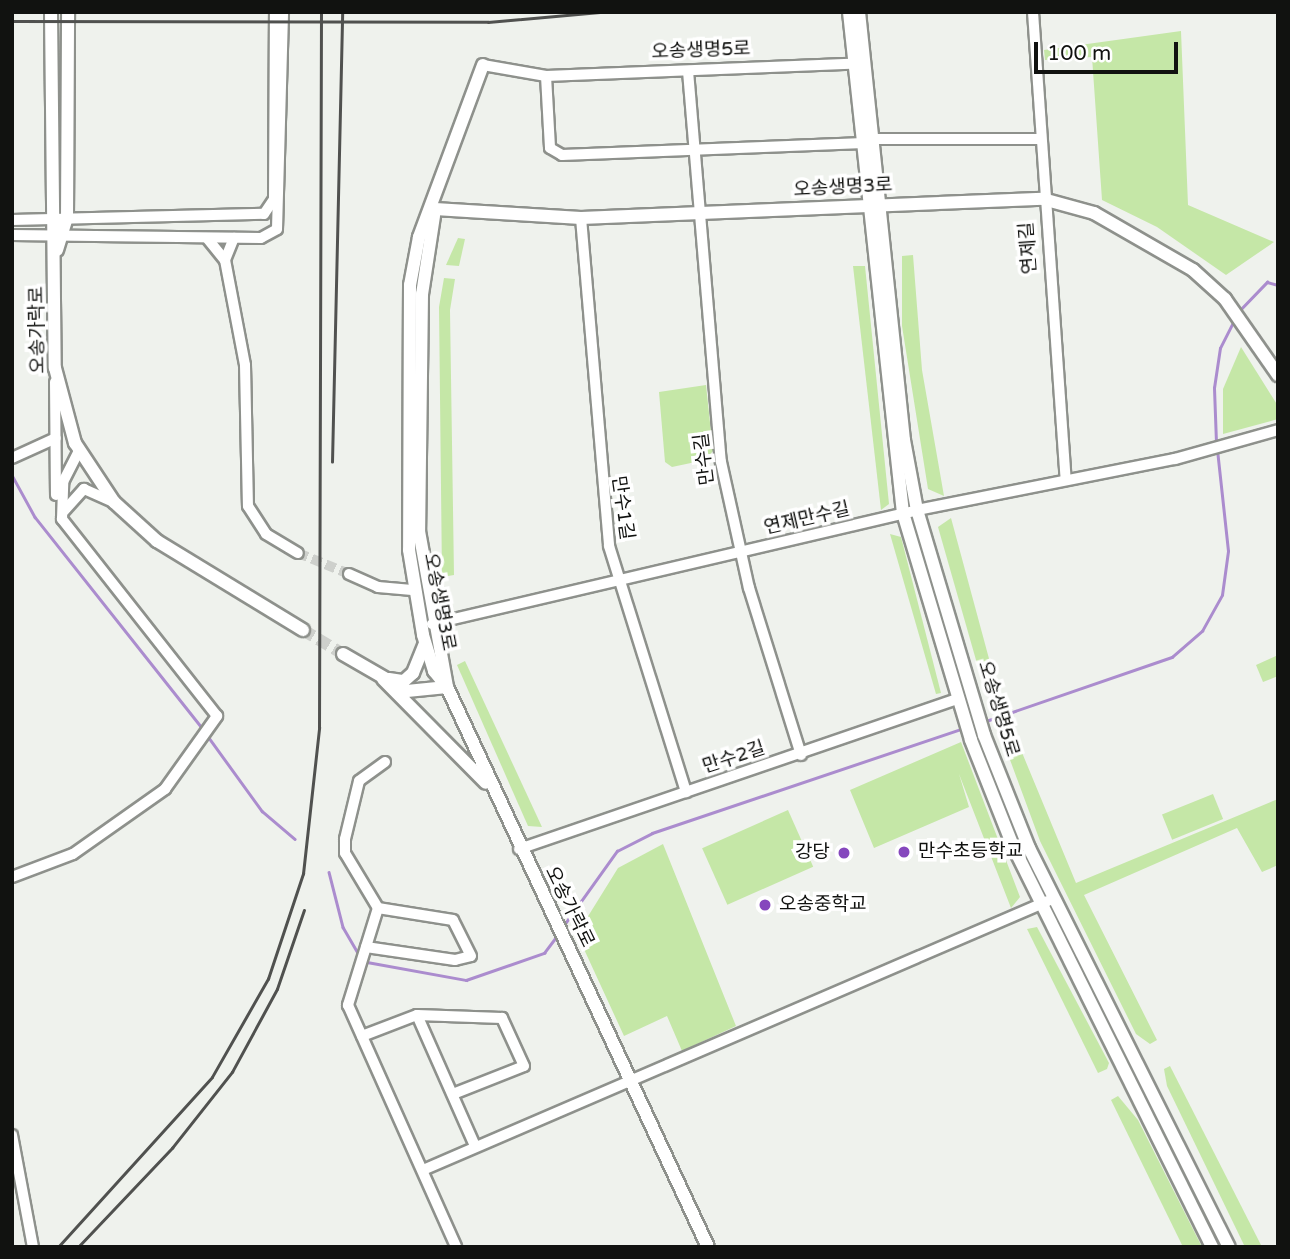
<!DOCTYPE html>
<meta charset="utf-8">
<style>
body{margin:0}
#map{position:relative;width:1290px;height:1259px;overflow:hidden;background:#eff2ed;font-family:"Varela Round","Noto Sans KR",sans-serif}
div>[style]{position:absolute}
.green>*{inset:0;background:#c5e7a7;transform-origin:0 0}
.stream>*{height:2.5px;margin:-1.25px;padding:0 1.25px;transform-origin:1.25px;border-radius:1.25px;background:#ab8cce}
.minor-tunnel>*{height:10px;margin-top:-5px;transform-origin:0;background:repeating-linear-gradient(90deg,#ced0cc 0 10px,transparent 0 15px)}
.tertiary-tunnel>*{height:12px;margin-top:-6px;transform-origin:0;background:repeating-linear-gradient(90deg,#ced0cc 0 12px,transparent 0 18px)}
.roads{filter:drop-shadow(2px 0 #8e918c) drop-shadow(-2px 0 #8e918c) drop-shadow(0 2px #8e918c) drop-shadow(0 -2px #8e918c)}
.minor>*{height:10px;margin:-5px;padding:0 5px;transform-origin:5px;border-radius:5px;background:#fff}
.tertiary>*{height:12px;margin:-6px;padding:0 6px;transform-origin:6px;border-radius:6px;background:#fff}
.rail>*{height:2.5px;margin:-1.25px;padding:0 1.25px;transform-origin:1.25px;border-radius:1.25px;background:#50514f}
.dots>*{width:19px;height:19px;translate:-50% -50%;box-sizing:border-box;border:4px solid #fff;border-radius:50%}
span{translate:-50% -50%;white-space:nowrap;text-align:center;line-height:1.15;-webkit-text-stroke:7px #fff;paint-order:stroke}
.street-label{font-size:19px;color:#111210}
.poi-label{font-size:19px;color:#111210}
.left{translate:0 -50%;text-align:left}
.right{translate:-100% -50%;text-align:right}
.frame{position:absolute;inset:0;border:14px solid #111210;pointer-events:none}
.scale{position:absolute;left:1034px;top:42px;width:144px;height:32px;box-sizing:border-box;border:4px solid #111210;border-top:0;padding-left:9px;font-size:21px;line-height:24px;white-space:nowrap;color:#111210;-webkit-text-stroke:5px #fff;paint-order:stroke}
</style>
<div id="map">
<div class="green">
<div style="clip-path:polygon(1181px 31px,1188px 205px,1274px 242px,1226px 275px,1157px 227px,1102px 200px,1092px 57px,1045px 60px,1044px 50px)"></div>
<div style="clip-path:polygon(458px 238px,465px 239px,459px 266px,446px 265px)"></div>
<div style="clip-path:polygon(913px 255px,922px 370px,944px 496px,928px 489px,902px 326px,902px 256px)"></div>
<div style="clip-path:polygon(853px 266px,865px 266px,889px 504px,881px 510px)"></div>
<div style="clip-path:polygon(444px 278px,455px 279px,450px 310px,454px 575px,442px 577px,439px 307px)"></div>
<div style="clip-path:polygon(1241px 347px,1278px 406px,1278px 419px,1223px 434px,1223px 389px)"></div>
<div style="clip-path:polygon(706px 385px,713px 451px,705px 460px,672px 467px,665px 462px,659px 392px)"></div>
<div style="clip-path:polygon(951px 518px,998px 692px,986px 695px,938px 527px)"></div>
<div style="clip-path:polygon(890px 534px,901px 537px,941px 693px,936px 694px)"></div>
<div style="clip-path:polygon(1278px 655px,1278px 676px,1263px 682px,1256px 665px)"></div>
<div style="clip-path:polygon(465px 661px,542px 827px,528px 826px,457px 665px)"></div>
<div style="clip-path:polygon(1011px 726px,1076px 883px,1278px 799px,1278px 865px,1262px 872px,1237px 828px,1084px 895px,1157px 1040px,1150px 1044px,1136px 1034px,1040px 841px,999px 730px)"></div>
<div style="clip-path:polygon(961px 742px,1020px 897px,1011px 908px,959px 774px,969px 807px,874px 848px,850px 790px)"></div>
<div style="left:1213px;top:794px;width:27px;height:55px;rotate:68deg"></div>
<div style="left:788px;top:810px;width:62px;height:94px;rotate:66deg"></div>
<div style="clip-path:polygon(663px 844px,736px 1026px,682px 1051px,667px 1016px,624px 1036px,577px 934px,618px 868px)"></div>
<div style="clip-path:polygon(1037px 927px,1109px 1063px,1107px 1069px,1098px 1073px,1027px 929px)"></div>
<div style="clip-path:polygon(1170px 1066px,1262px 1247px,1244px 1245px,1167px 1086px,1164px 1069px)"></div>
<div style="clip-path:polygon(1118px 1096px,1138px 1120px,1202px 1247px,1183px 1247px,1111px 1100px)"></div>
</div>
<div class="stream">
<div style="left:1238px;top:312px;width:42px;rotate:-46deg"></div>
<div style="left:1267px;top:282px;width:11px;rotate:15deg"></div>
<div style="left:1216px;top:443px;width:55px;rotate:-92.1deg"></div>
<div style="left:1214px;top:388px;width:40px;rotate:-81.5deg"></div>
<div style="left:1220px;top:348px;width:30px;rotate:-63deg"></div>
<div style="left:12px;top:475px;width:48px;rotate:61.3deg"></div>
<div style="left:35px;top:517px;width:272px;rotate:51.6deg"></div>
<div style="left:983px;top:722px;width:200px;rotate:-19deg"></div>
<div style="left:1172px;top:657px;width:40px;rotate:-41deg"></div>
<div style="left:1202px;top:631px;width:41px;rotate:-60.9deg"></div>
<div style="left:1222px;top:595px;width:44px;rotate:-82.2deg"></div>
<div style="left:1228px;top:551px;width:102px;rotate:-96.2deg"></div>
<div style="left:207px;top:735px;width:94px;rotate:54.1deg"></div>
<div style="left:262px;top:811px;width:43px;rotate:40.3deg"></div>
<div style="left:329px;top:872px;width:57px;rotate:75.7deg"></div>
<div style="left:343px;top:927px;width:32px;rotate:60deg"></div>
<div style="left:564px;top:925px;width:91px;rotate:-54.4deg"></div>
<div style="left:617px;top:851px;width:39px;rotate:-27deg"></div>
<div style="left:652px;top:833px;width:329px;rotate:-18.6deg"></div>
<div style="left:367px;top:962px;width:101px;rotate:10.3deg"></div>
<div style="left:466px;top:980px;width:83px;rotate:-19.1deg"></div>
<div style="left:544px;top:953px;width:21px;rotate:-53deg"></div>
</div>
<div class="minor-tunnel">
<div style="left:298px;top:553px;width:55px;rotate:22.4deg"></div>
</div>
<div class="tertiary-tunnel">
<div style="left:303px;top:630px;width:47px;rotate:31deg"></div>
</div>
<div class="roads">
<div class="minor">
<div style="left:1033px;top:12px;width:469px;rotate:86deg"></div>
<div style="left:483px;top:65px;width:64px;rotate:9.9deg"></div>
<div style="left:546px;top:76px;width:317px;rotate:-2.3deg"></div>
<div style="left:688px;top:71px;width:392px;rotate:85.2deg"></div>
<div style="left:721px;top:462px;width:129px;rotate:77.5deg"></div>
<div style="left:749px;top:588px;width:175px;rotate:72.7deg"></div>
<div style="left:546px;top:76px;width:72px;rotate:86.8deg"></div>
<div style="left:550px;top:148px;width:14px;rotate:30deg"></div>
<div style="left:562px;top:155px;width:302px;rotate:-2.3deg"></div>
<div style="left:874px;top:139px;width:167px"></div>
<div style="left:581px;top:218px;width:329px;rotate:85.1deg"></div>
<div style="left:609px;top:546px;width:258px;rotate:72.6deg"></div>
<div style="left:12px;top:220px;width:252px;rotate:-1.4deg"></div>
<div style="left:264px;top:214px;width:18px;rotate:-56deg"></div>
<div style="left:274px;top:199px;width:187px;rotate:-89.7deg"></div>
<div style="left:12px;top:235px;width:249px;rotate:0.7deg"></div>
<div style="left:261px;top:238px;width:18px;rotate:-29deg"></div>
<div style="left:277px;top:229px;width:217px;rotate:-88.4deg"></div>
<div style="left:207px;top:238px;width:28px;rotate:51deg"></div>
<div style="left:225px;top:260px;width:24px;rotate:-68deg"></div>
<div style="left:225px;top:260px;width:107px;rotate:79.2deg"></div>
<div style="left:245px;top:365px;width:141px;rotate:88.8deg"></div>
<div style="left:248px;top:506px;width:33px;rotate:57deg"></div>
<div style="left:266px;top:534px;width:37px;rotate:31deg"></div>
<div style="left:55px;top:382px;width:113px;rotate:89.5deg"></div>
<div style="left:12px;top:458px;width:48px;rotate:-24.4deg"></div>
<div style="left:64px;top:511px;width:30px;rotate:-48deg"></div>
<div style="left:84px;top:489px;width:32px;rotate:24deg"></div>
<div style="left:349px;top:574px;width:32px;rotate:24deg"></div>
<div style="left:378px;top:587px;width:37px;rotate:5deg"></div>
<div style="left:432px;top:624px;width:498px;rotate:-13.2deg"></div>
<div style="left:917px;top:510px;width:263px;rotate:-11.2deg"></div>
<div style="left:1175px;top:459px;width:107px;rotate:-15.7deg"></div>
<div style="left:385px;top:762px;width:32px;rotate:144deg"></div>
<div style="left:359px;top:781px;width:60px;rotate:103.6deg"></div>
<div style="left:345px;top:839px;width:14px;rotate:90deg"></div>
<div style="left:345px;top:853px;width:64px;rotate:59deg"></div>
<div style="left:378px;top:908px;width:102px;rotate:107.2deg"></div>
<div style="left:348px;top:1005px;width:265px;rotate:65.9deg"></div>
<div style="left:519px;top:849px;width:465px;rotate:-18.9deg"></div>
<div style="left:12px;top:877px;width:65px;rotate:-20.7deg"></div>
<div style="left:73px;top:854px;width:113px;rotate:-35.2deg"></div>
<div style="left:165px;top:789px;width:90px;rotate:-54.5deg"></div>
<div style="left:217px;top:716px;width:251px;rotate:-128.2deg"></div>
<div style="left:62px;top:519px;width:37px;rotate:-88deg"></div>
<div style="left:63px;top:482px;width:36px;rotate:-63deg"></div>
<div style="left:366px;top:947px;width:90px;rotate:8.3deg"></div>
<div style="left:455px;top:960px;width:16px;rotate:-14deg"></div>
<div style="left:471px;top:956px;width:40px;rotate:-116.6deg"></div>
<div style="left:453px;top:920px;width:76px;rotate:-170.9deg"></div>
<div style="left:362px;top:1036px;width:59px;rotate:-20.9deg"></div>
<div style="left:453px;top:1094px;width:76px;rotate:-21.5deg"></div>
<div style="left:524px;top:1066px;width:53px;rotate:-114.6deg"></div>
<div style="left:502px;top:1018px;width:85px;rotate:-178deg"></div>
<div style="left:417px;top:1015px;width:143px;rotate:66.1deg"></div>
<div style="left:12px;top:1135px;width:114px;rotate:79.4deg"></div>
<div style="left:423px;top:1170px;width:680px;rotate:-23.29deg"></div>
</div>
<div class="tertiary">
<div style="left:51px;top:12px;width:356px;rotate:89.4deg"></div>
<div style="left:55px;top:368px;width:78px;rotate:75.1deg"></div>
<div style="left:75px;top:443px;width:71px;rotate:56.5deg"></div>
<div style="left:114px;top:502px;width:58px;rotate:42.2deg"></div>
<div style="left:157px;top:541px;width:171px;rotate:31.4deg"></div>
<div style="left:849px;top:12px;width:504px;rotate:83.85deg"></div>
<div style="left:903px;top:513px;width:237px;rotate:73.3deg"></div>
<div style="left:971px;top:740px;width:114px;rotate:68.4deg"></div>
<div style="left:1013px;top:846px;width:448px;rotate:63.6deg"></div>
<div style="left:859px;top:12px;width:430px;rotate:84deg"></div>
<div style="left:904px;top:440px;width:71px;rotate:79.5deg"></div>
<div style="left:917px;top:510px;width:235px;rotate:73.4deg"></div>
<div style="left:984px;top:735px;width:122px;rotate:68.3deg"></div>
<div style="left:1029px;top:848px;width:446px;rotate:63.4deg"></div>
<div style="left:483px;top:65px;width:184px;rotate:110.4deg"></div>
<div style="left:419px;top:237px;width:49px;rotate:100.6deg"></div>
<div style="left:410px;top:285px;width:265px;rotate:90.2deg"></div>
<div style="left:409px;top:550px;width:86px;rotate:80.6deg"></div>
<div style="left:423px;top:635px;width:38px;rotate:73deg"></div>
<div style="left:434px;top:671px;width:21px;rotate:51deg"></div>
<div style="left:447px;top:687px;width:618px;rotate:65.01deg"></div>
<div style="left:435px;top:209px;width:146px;rotate:3.5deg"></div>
<div style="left:581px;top:218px;width:462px;rotate:-2.4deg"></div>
<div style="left:1043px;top:199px;width:53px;rotate:15.4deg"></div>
<div style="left:1094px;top:213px;width:114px;rotate:29.9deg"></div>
<div style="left:1193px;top:270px;width:43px;rotate:42.2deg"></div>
<div style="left:1225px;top:299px;width:93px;rotate:55.1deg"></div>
<div style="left:434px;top:216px;width:79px;rotate:98.7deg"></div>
<div style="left:422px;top:294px;width:237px;rotate:90.7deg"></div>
<div style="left:419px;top:531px;width:158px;rotate:79.8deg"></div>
<div style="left:57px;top:250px;width:34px;rotate:-73deg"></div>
<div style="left:67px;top:218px;width:206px;rotate:-89.7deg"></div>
<div style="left:343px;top:654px;width:74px;rotate:30deg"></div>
<div style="left:407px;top:691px;width:40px;rotate:-5.7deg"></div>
<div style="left:383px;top:679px;width:146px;rotate:45.3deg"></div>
<div style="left:389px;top:679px;width:15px;rotate:8deg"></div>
<div style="left:404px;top:681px;width:12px;rotate:-42deg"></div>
<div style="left:413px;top:673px;width:31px;rotate:-68deg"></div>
</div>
</div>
<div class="rail">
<div style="left:12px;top:21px;width:476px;rotate:0.1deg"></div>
<div style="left:488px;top:22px;width:112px;rotate:-5.1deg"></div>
<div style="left:332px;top:462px;width:450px;rotate:-88.7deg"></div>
<div style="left:58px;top:1247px;width:229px;rotate:-47.8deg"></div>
<div style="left:212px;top:1077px;width:113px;rotate:-60.3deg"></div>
<div style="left:268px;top:979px;width:111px;rotate:-71.6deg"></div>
<div style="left:303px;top:874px;width:147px;rotate:-83.7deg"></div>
<div style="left:319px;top:728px;width:716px;rotate:-89.84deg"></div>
<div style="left:78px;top:1247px;width:137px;rotate:-46.5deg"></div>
<div style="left:172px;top:1148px;width:97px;rotate:-51.7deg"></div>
<div style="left:232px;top:1072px;width:94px;rotate:-61.5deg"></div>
<div style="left:277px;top:989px;width:83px;rotate:-71.1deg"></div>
</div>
<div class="dots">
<div style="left:904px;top:852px;background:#8547bd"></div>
<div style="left:844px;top:853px;background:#8547bd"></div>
<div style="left:765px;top:905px;background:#8547bd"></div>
</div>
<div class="street-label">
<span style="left:701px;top:51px;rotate:-2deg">오송생명5로</span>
<span style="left:843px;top:188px;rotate:-3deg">오송생명3로</span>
<span style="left:1029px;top:248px;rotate:-94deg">연제길</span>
<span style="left:38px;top:330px;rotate:-91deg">오송가락로</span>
<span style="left:705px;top:459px;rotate:-97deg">만수길</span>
<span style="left:622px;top:508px;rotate:82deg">만수1길</span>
<span style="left:807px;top:519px;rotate:-13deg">연제만수길</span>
<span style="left:439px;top:602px;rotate:79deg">오송생명3로</span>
<span style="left:998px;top:709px;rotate:73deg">오송생명5로</span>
<span style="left:734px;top:758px;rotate:-18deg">만수2길</span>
<span style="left:569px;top:907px;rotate:64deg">오송가락로</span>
</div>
<div class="poi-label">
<span class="left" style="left:918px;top:852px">만수초등학교</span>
<span class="right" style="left:830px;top:853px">강당</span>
<span class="left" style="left:779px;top:905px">오송중학교</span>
</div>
<div class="frame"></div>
<div class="scale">100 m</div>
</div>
